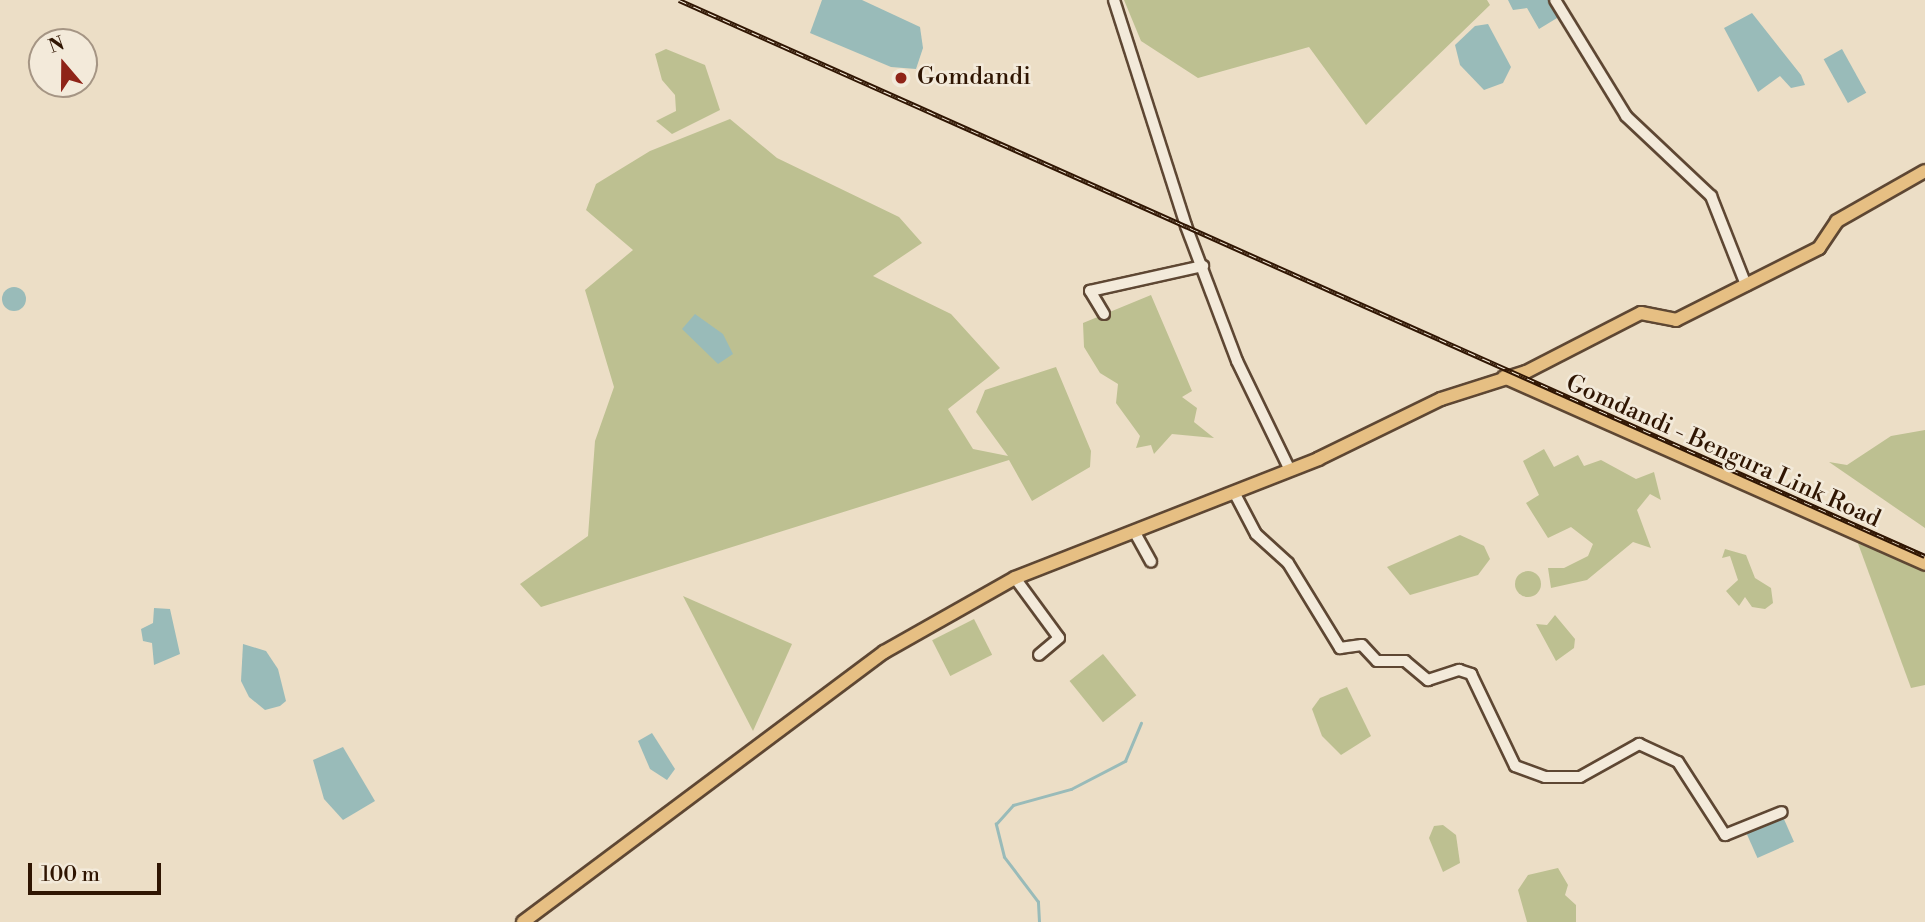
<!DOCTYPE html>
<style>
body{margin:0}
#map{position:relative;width:1925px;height:922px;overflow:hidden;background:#ecdec6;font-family:"Libre Bodoni",serif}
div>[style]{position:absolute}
.green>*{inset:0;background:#bdc091;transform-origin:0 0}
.round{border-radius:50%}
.water>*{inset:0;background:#99bbb9;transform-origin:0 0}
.stream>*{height:2.5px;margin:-1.25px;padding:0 1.25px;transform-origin:1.25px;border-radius:1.25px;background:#99bbb9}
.roads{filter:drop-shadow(2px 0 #5e4733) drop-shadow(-2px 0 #5e4733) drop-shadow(0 2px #5e4733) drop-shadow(0 -2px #5e4733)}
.minor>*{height:10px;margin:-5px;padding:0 5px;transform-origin:5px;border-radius:5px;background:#f3eada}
.major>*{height:12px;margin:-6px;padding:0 6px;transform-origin:6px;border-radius:6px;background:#e6bf83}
.rail>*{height:5px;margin-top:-2.5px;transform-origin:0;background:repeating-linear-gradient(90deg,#f3eada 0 8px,#2f1502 0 16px);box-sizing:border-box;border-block:2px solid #2f1502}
.dots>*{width:19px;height:19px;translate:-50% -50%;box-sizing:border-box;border:4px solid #f3eada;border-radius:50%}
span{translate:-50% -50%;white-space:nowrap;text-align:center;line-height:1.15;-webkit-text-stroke:5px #f3eada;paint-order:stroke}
.poi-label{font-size:24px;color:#2f1502}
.left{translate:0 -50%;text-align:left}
.street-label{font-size:24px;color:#2f1502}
.north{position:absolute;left:28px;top:28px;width:70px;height:70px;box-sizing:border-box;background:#f3eada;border:2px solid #a59584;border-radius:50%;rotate:340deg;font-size:19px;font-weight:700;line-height:28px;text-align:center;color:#2f1502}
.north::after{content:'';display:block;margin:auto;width:24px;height:32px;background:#8f2418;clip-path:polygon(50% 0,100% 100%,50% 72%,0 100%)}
.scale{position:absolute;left:28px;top:863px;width:133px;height:32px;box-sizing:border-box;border:4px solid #2f1502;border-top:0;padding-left:9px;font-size:21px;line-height:24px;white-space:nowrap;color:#2f1502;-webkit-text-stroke:5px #f3eada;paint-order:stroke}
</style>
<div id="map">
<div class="green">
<div style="clip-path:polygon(1124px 0,1487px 0,1490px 5px,1366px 125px,1309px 47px,1198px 78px,1141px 41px)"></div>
<div style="clip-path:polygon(666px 49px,705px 65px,720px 110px,672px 134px,656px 121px,676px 111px,675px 95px,662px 80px,655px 54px)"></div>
<div style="clip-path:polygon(730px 119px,777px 158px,899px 217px,922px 243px,873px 276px,951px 314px,1000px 368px,948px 409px,973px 449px,1008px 456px,976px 412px,985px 390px,1056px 367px,1091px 451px,1090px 467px,1032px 501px,1009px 460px,541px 607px,520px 584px,588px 536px,595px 441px,614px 387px,585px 290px,633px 250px,586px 210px,596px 184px,650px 151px)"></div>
<div style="clip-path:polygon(1151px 295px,1192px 391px,1182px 397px,1197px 408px,1194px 422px,1214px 438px,1172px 434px,1154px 454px,1151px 445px,1136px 448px,1140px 436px,1116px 403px,1118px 384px,1100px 373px,1084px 347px,1083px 323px)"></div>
<div style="clip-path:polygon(1925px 430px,1925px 528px,1829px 462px,1847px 465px,1891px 436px)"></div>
<div style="clip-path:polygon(1544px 449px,1554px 467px,1578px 455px,1584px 466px,1601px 460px,1636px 479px,1654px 472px,1661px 500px,1650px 494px,1637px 510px,1651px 548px,1633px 542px,1587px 580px,1551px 588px,1548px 568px,1564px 568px,1588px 556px,1593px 544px,1571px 527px,1548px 538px,1526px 503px,1539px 495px,1523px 461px)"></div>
<div style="clip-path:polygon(1460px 535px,1484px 546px,1490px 559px,1478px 575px,1410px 595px,1387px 567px)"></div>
<div style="clip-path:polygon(1856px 538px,1925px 572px,1925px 685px,1911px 688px)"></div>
<div style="clip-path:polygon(1725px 549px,1746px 555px,1755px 578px,1771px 588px,1773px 603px,1765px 609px,1752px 607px,1745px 597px,1739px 606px,1726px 591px,1738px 580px,1730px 556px,1722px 558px)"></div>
<div class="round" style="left:1515px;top:571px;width:26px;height:26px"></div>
<div style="clip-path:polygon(683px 596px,792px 644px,753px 731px)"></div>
<div style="clip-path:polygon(1555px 615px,1575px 639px,1574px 648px,1556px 661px,1536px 624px,1547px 625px)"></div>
<div style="left:974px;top:619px;width:40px;height:47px;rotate:63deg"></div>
<div style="left:1103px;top:654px;width:53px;height:43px;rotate:51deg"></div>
<div style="clip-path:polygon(1347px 687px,1371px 736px,1341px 755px,1322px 736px,1312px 709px,1320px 698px)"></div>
<div style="clip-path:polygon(1443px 825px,1456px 835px,1460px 863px,1443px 872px,1429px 838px,1434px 826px)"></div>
<div style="clip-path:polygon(1558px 868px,1568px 885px,1565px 895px,1576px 905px,1576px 922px,1527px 922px,1518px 890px,1528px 875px)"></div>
</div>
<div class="water">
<div style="clip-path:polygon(822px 0,862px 0,920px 27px,923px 48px,916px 69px,891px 67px,810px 33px)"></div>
<div style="clip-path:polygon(1508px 0,1552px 0,1562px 15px,1539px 29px,1527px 8px,1513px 10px)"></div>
<div style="clip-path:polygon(1752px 13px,1801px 75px,1805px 85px,1791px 88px,1780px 76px,1758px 92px,1724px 28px)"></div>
<div style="clip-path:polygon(1488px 24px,1511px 67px,1503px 83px,1484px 90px,1460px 65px,1455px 45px,1475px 26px)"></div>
<div style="left:1842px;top:49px;width:50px;height:21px;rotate:61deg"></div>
<div class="round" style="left:2px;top:287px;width:24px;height:24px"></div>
<div style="clip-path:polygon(695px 314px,723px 334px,733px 354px,718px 364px,682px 329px)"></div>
<div style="clip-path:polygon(154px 608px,170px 609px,180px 654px,154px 665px,152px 643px,143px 641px,141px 629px,153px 623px)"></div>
<div style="clip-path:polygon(243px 644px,266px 651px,278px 669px,286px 701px,280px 706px,265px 710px,249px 697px,241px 681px)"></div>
<div style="clip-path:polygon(652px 733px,675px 769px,667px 780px,650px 769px,638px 741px)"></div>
<div style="clip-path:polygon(343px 747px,375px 801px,343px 820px,324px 799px,313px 760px)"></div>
<div style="left:1783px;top:817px;width:27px;height:40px;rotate:66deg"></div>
</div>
<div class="stream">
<div style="left:1039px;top:922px;width:20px;rotate:-93deg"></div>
<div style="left:1038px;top:902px;width:56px;rotate:-127.1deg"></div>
<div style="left:1004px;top:857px;width:34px;rotate:-104deg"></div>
<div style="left:996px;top:824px;width:25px;rotate:-48deg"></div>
<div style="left:1013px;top:805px;width:60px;rotate:-15.4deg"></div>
<div style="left:1071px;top:789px;width:61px;rotate:-27.4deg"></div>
<div style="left:1125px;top:761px;width:41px;rotate:-67.2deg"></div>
</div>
<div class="roads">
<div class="minor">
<div style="left:1114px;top:0;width:237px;rotate:72.3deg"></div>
<div style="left:1186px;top:226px;width:144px;rotate:69.3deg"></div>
<div style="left:1237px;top:361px;width:121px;rotate:64.1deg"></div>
<div style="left:1555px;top:0;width:136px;rotate:58.5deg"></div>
<div style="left:1626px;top:116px;width:117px;rotate:43.3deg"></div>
<div style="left:1711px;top:196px;width:96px;rotate:68.5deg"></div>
<div style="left:1104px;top:314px;width:27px;rotate:-121deg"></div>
<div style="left:1090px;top:291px;width:116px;rotate:-12.5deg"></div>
<div style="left:1235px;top:494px;width:45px;rotate:62.3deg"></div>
<div style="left:1256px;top:534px;width:43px;rotate:42.2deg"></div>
<div style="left:1288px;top:563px;width:100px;rotate:58.5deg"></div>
<div style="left:1340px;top:648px;width:22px;rotate:-8deg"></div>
<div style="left:1362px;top:645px;width:22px;rotate:47deg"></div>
<div style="left:1377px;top:661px;width:28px"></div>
<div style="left:1405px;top:661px;width:30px;rotate:40deg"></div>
<div style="left:1428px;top:680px;width:33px;rotate:-18deg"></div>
<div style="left:1459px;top:670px;width:13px;rotate:18deg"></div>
<div style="left:1471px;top:674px;width:102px;rotate:64.4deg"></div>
<div style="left:1515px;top:766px;width:32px;rotate:20deg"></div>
<div style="left:1545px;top:777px;width:35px"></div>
<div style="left:1580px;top:777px;width:68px;rotate:-29.2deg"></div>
<div style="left:1639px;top:744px;width:43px;rotate:24.8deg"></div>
<div style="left:1678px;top:762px;width:87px;rotate:57.2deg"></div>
<div style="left:1725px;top:835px;width:61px;rotate:-22deg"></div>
<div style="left:1134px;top:531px;width:35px;rotate:61deg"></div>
<div style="left:1015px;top:578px;width:74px;rotate:53.7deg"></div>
<div style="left:1059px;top:638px;width:26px;rotate:140deg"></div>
</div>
<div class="major">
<div style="left:1504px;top:377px;width:461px;rotate:23.9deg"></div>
<div style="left:523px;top:922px;width:451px;rotate:-36.8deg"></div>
<div style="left:884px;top:652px;width:150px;rotate:-29.5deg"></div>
<div style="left:1015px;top:578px;width:326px;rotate:-21.4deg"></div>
<div style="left:1318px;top:459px;width:137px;rotate:-26deg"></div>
<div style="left:1441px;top:399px;width:89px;rotate:-17.6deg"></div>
<div style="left:1526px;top:372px;width:129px;rotate:-27.2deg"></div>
<div style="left:1641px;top:313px;width:36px;rotate:11deg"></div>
<div style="left:1676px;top:320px;width:160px;rotate:-26.7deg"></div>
<div style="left:1819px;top:248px;width:32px;rotate:-56deg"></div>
<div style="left:1837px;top:221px;width:101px;rotate:-29.6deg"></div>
</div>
</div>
<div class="rail">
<div style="left:679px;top:0;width:1364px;rotate:24.05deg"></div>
</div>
<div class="dots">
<div style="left:901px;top:78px;background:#8f2418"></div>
</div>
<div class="poi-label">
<span class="left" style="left:917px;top:78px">Gomdandi</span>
</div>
<div class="street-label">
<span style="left:1723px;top:452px;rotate:24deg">Gomdandi - Bengura Link Road</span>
</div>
<div class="north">N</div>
<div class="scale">100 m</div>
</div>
